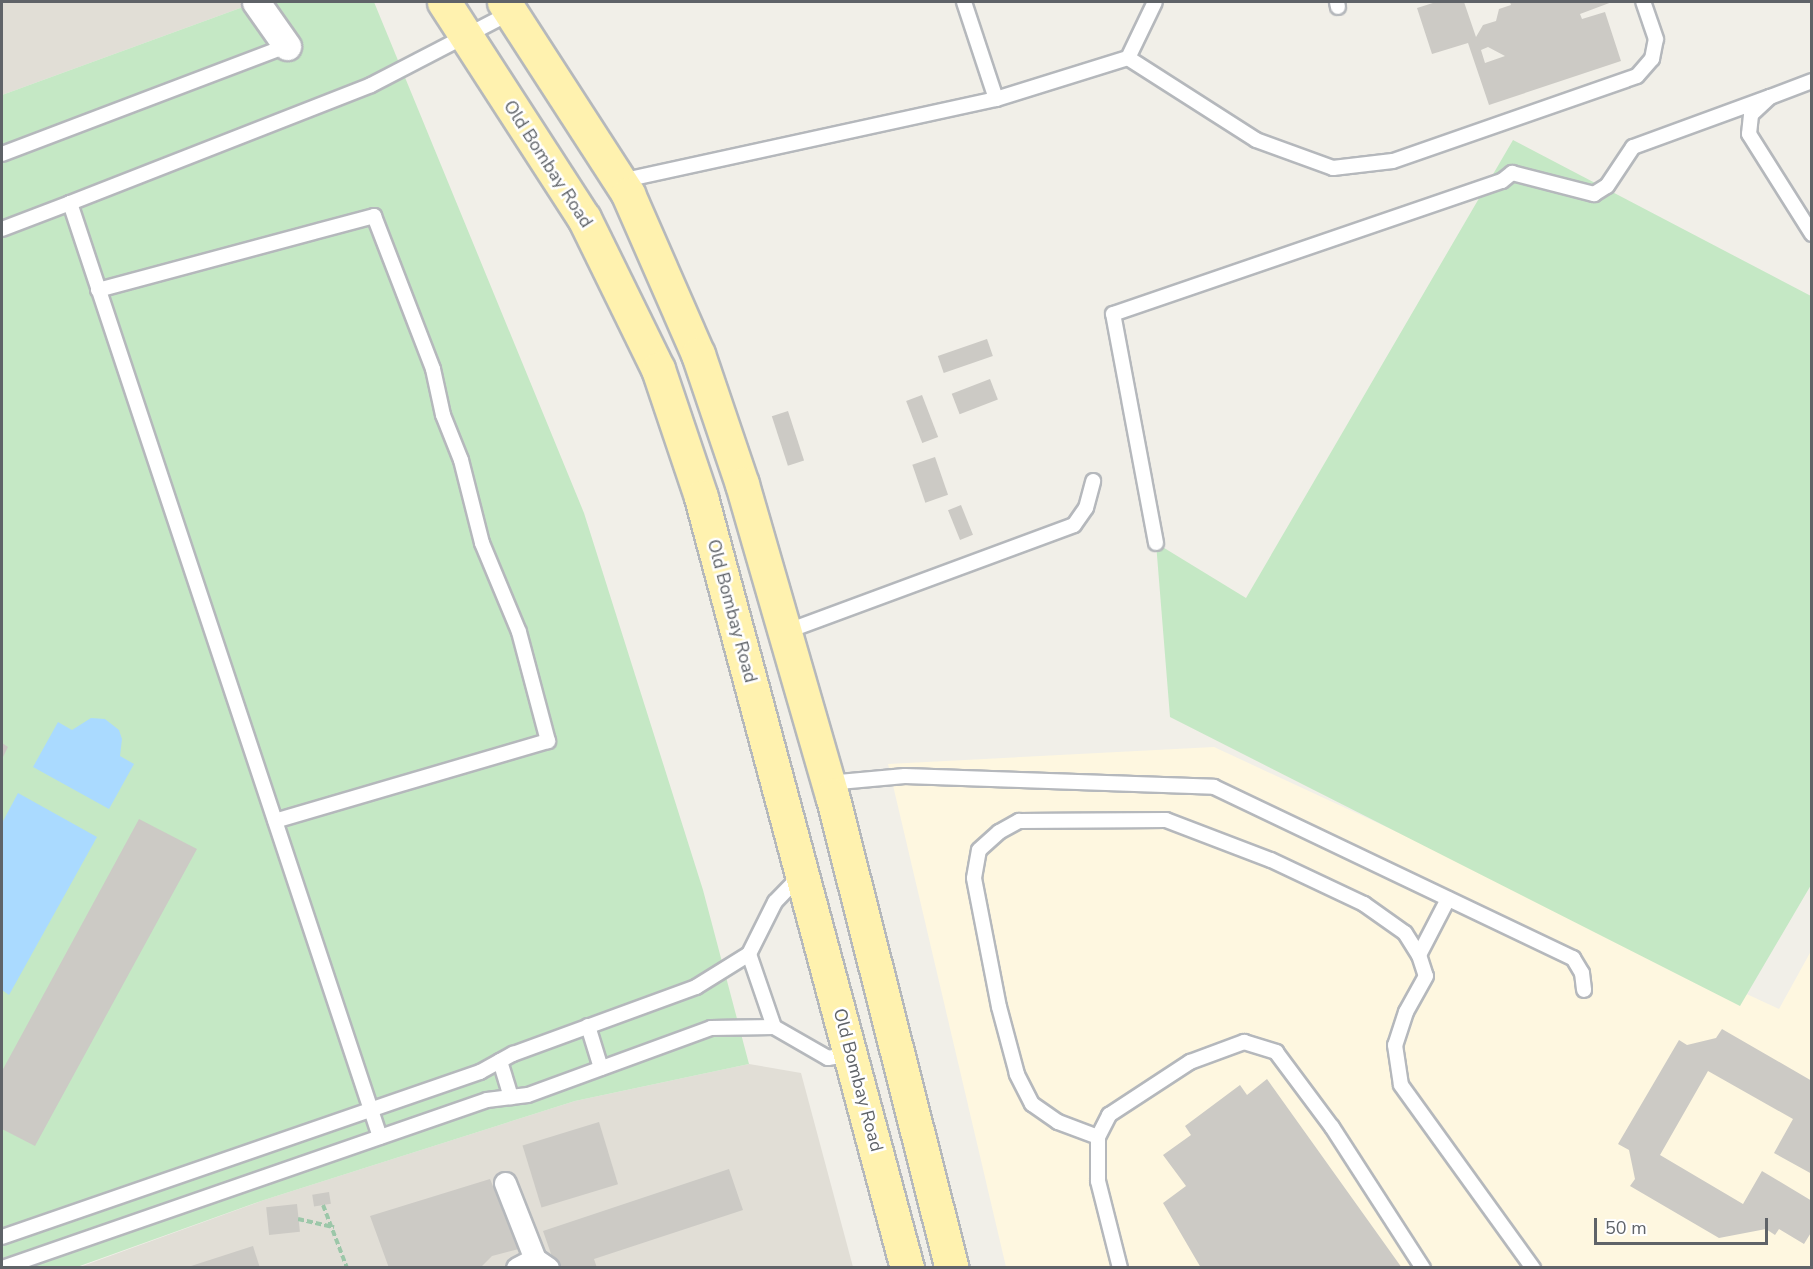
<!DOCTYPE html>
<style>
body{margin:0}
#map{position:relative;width:1813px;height:1269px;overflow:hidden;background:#f1efe8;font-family:"Nunito Sans",sans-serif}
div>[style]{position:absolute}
.commercial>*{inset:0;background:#fef7e0}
.education>*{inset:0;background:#e1ded6}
.green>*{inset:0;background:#c5e8c5}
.water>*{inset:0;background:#aadaff}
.building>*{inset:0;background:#cccac5;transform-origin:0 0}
.path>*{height:4px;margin-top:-2px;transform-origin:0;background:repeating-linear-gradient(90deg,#9cc7a9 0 6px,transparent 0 9px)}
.roads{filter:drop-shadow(2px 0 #b5b8bc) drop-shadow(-2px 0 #b5b8bc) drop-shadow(0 2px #b5b8bc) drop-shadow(0 -2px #b5b8bc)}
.service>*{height:14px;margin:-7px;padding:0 7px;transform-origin:7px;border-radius:7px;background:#fff}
.pedestrian>*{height:21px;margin:-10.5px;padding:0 10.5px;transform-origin:10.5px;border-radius:10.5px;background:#fff}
.minor>*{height:27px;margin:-13.5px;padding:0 13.5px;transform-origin:13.5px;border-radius:13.5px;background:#fff}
.primary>*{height:33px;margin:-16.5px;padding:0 16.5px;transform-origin:16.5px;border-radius:16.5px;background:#fff2af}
span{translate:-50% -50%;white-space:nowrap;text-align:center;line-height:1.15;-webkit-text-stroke:5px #fff;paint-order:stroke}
.street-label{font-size:18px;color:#5f6368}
.frame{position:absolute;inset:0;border:3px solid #5f6368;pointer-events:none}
.scale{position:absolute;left:1594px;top:1218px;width:174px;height:27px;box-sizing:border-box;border:3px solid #5f6368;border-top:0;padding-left:8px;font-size:18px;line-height:21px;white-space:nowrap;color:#5f6368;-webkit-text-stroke:4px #fff;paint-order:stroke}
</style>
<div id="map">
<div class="commercial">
<div style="clip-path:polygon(1214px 747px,1779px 1009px,1811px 951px,1811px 1267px,1006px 1267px,888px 764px)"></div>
</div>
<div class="education">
<div style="clip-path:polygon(2px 2px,257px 2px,2px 95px)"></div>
<div style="clip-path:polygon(749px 1064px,801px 1073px,853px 1267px,77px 1268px,264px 1200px,575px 1101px)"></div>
</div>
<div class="green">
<div style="clip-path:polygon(257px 2px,374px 2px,584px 513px,703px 890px,749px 1064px,575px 1101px,264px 1200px,77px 1267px,2px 1268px,2px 95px)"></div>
<div style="clip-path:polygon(1513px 140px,1811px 296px,1811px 885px,1740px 1006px,1170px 717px,1156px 543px,1246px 598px)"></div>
</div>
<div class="water">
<div style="clip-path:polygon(91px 718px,105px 719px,119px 730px,122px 739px,120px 756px,134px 764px,109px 809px,33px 767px,58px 722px,72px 730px)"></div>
<div style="clip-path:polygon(18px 793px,97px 837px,9px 995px,2px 990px,2px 823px)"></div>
</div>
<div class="building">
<div style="clip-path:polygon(evenodd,1436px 2px,1464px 2px,1476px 37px,1483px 25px,1496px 21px,1499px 9px,1511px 5px,1510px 2px,1612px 2px,1580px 14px,1582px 19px,1605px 12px,1621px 61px,1489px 105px,1468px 43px,1432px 54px,1417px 8px,1436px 2px,1488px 47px,1505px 56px,1485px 63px,1481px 50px,1488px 47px)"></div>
<div style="left:987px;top:339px;width:18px;height:52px;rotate:71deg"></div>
<div style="left:990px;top:379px;width:22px;height:41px;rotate:69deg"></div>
<div style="left:922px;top:395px;width:45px;height:17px;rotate:69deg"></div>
<div style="left:788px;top:411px;width:52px;height:17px;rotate:72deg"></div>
<div style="left:935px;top:457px;width:40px;height:24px;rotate:71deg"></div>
<div style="left:961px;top:505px;width:32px;height:14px;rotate:68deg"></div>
<div style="clip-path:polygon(2px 743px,8px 747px,2px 759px)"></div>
<div style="clip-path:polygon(139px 819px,197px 849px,35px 1146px,2px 1129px,2px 1071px)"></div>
<div style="clip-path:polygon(1722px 1029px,1812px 1081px,1812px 1174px,1774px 1153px,1793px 1119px,1708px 1071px,1660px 1155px,1743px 1204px,1762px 1171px,1812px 1201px,1812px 1231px,1804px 1244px,1779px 1229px,1775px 1235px,1766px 1229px,1719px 1238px,1630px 1186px,1635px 1179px,1629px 1150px,1618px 1144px,1679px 1040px,1687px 1045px,1716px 1038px)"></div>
<div style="clip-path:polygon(1267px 1079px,1402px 1268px,1201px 1268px,1163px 1203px,1186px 1186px,1163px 1155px,1191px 1135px,1185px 1126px,1240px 1085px,1247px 1095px)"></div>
<div style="left:599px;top:1122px;width:65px;height:80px;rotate:73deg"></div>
<div style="clip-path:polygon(729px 1169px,743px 1210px,594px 1259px,597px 1268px,556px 1268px,543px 1231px)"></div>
<div style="clip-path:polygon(490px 1179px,519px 1249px,492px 1256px,480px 1268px,389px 1268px,370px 1216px)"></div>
<div style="left:329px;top:1192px;width:12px;height:17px;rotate:81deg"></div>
<div style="left:297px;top:1204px;width:28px;height:31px;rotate:84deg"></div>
<div style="clip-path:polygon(253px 1246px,260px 1268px,189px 1268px,188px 1267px)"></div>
</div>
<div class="path">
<div style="left:323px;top:1205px;width:67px;rotate:69.1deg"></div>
<div style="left:298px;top:1219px;width:37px;rotate:13deg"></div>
</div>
<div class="roads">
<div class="service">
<div style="left:964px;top:2px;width:102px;rotate:71.7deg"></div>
<div style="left:1337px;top:2px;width:5px;rotate:79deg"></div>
<div style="left:1128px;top:58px;width:152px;rotate:32.6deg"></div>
<div style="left:1256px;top:140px;width:82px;rotate:20deg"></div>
<div style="left:1333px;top:168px;width:60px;rotate:-6.7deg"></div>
<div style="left:1393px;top:161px;width:258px;rotate:-19.2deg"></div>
<div style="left:1637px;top:76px;width:23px;rotate:-49deg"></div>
<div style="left:1652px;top:59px;width:20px;rotate:-79deg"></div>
<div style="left:1656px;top:39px;width:39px;rotate:-109deg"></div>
<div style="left:1812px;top:81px;width:45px;rotate:159.1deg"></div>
<div style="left:1770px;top:97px;width:26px;rotate:137deg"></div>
<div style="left:1751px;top:115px;width:19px;rotate:96deg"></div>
<div style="left:1749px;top:134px;width:118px;rotate:57.8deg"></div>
<div style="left:2px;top:154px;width:305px;rotate:-20.8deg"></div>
<div style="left:620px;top:181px;width:385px;rotate:-12.3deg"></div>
<div style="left:996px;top:99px;width:138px;rotate:-17.3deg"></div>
<div style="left:1128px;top:58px;width:62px;rotate:-64.3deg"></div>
<div style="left:70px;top:203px;width:323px;rotate:-21.4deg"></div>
<div style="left:371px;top:85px;width:159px;rotate:-27.4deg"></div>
<div style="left:2px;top:229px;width:73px;rotate:-20.9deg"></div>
<div style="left:70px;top:203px;width:984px;rotate:71.64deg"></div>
<div style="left:98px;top:290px;width:286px;rotate:-15deg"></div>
<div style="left:374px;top:216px;width:164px;rotate:68.9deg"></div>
<div style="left:433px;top:369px;width:47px;rotate:77.7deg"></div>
<div style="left:443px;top:415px;width:48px;rotate:68.2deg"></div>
<div style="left:461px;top:460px;width:86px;rotate:75.8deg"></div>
<div style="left:482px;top:543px;width:96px;rotate:67.4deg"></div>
<div style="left:519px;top:632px;width:113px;rotate:75.1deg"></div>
<div style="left:548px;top:741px;width:284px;rotate:163.7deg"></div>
<div style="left:1156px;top:543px;width:233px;rotate:-100.6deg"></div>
<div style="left:1113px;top:314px;width:411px;rotate:-18.9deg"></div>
<div style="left:1502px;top:181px;width:13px;rotate:-39deg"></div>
<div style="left:1512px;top:173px;width:85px;rotate:14.4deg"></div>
<div style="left:1594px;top:194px;width:15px;rotate:-32deg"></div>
<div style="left:1607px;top:186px;width:47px;rotate:-56.3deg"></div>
<div style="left:1633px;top:147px;width:146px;rotate:-20.1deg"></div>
<div style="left:785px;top:632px;width:308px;rotate:-20.3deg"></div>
<div style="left:1074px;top:525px;width:21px;rotate:-55deg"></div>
<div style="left:1086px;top:508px;width:28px;rotate:-75deg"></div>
<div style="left:828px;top:783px;width:77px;rotate:-5.2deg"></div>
<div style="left:905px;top:776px;width:309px;rotate:2deg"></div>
<div style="left:1214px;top:787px;width:398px;rotate:25.5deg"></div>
<div style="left:1573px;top:958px;width:17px;rotate:59deg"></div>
<div style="left:1582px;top:973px;width:17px;rotate:83deg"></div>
<div style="left:801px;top:875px;width:37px;rotate:134deg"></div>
<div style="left:775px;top:902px;width:58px;rotate:116.6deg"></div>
<div style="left:749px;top:954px;width:77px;rotate:71.1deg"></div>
<div style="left:774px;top:1027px;width:62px;rotate:29.9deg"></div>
<div style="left:828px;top:1058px;width:23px;rotate:-10deg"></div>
<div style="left:1419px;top:955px;width:63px;rotate:-62.6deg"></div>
<div style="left:588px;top:1026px;width:44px;rotate:72.8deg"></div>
<div style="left:500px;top:1061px;width:38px;rotate:73deg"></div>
<div style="left:1098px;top:1137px;width:43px;rotate:-159.4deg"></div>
<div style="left:1058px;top:1122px;width:32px;rotate:-145deg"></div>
<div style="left:1032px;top:1104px;width:34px;rotate:-117deg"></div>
<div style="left:1017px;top:1074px;width:69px;rotate:-105deg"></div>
<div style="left:999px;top:1007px;width:131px;rotate:-101deg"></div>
<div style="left:974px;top:878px;width:28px;rotate:-80deg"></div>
<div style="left:979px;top:850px;width:27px;rotate:-42deg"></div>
<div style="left:999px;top:832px;width:23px;rotate:-29deg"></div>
<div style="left:1019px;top:821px;width:147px;rotate:-0.4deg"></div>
<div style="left:1166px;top:820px;width:112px;rotate:20.9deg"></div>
<div style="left:1271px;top:860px;width:103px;rotate:25.3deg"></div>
<div style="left:1364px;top:904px;width:50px;rotate:35.3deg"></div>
<div style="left:1405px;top:933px;width:26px;rotate:58deg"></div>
<div style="left:1419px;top:955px;width:22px;rotate:72deg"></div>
<div style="left:1426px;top:976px;width:41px;rotate:119.1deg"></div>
<div style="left:1406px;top:1012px;width:35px;rotate:108deg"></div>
<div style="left:1395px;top:1045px;width:40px;rotate:81.5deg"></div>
<div style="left:1401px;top:1085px;width:226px;rotate:54.2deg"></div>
<div style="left:2px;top:1237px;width:506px;rotate:-19.04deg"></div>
<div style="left:480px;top:1072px;width:38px;rotate:-29deg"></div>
<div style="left:513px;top:1054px;width:195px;rotate:-20.1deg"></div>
<div style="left:696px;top:987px;width:62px;rotate:-31.9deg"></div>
<div style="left:2px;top:1268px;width:513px;rotate:-19.11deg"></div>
<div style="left:487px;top:1100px;width:41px;rotate:-7deg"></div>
<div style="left:528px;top:1095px;width:195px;rotate:-20.1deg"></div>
<div style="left:711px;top:1028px;width:63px;rotate:-0.9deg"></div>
<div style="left:1120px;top:1268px;width:90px;rotate:-104.2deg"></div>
<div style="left:1098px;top:1181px;width:44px;rotate:-90deg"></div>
<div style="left:1098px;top:1137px;width:25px;rotate:-63deg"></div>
<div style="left:1109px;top:1115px;width:97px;rotate:-33.2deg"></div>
<div style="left:1190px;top:1062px;width:58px;rotate:-20.3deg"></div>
<div style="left:1244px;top:1042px;width:34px;rotate:17deg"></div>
<div style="left:1276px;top:1052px;width:94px;rotate:53.3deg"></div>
<div style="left:1332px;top:1127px;width:168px;rotate:57.2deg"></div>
</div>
<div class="pedestrian">
<div style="left:505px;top:1183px;width:82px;rotate:68.5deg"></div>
<div style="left:517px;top:1268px;width:20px;rotate:-27deg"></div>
<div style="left:535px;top:1259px;width:16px;rotate:35deg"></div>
</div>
<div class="minor">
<div style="left:256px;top:2px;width:54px;rotate:54.8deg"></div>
</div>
<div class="primary">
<div style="left:444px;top:2px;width:257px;rotate:57.1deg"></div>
<div style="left:584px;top:218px;width:168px;rotate:63.9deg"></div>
<div style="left:658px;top:369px;width:135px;rotate:71.4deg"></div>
<div style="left:701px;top:497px;width:798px;rotate:75.04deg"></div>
<div style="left:504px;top:2px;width:229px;rotate:57.1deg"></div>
<div style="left:628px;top:194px;width:175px;rotate:66.4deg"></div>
<div style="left:698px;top:354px;width:137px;rotate:71.3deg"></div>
<div style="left:742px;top:484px;width:324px;rotate:73.9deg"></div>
<div style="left:832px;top:795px;width:488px;rotate:75.8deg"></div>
</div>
</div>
<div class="street-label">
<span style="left:548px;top:164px;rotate:57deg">Old Bombay Road</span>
<span style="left:732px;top:611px;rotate:75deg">Old Bombay Road</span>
<span style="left:858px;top:1080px;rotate:75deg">Old Bombay Road</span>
</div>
<div class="frame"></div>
<div class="scale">50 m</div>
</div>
